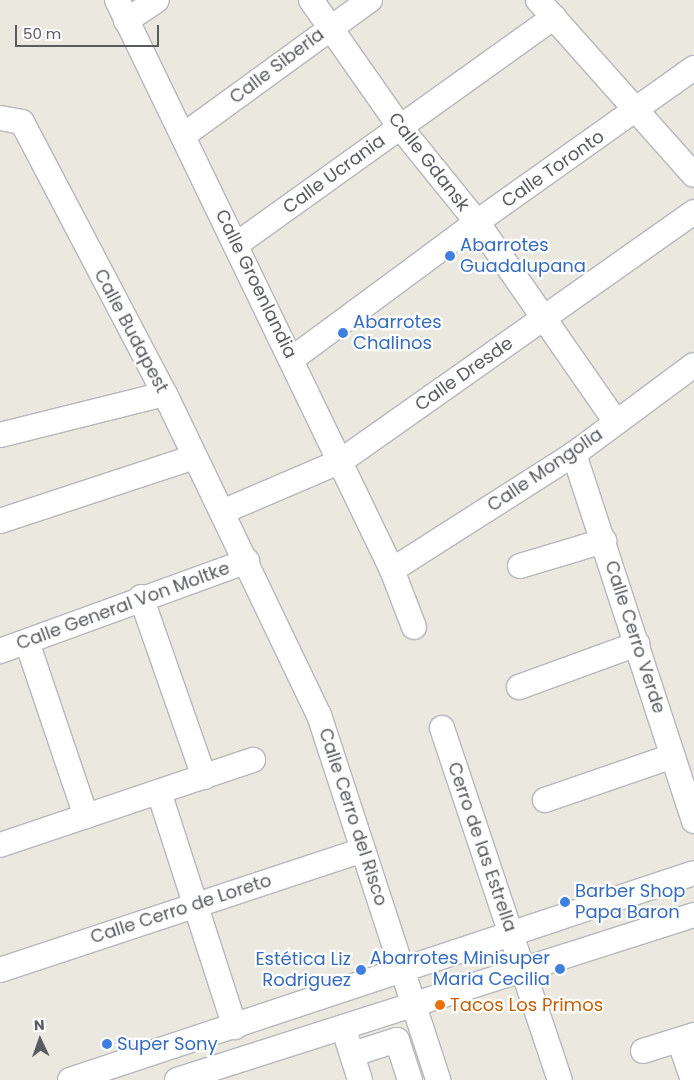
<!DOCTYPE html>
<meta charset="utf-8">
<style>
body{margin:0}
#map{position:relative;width:694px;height:1080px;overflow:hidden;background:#ebe9df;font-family:Poppins,sans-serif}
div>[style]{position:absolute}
.roads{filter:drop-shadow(1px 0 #b5b7bc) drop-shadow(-1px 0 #b5b7bc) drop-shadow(0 1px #b5b7bc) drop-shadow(0 -1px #b5b7bc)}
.minor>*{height:24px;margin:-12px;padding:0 12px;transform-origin:12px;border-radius:12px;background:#fff}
.dots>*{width:14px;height:14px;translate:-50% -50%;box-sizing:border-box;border:2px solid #fff;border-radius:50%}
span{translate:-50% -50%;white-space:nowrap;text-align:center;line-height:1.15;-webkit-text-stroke:4.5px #fff;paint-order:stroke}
.street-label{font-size:18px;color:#585b60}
.shop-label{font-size:18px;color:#366cbe}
.left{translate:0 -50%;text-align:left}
.right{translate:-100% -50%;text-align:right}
.food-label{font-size:18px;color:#c56008}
.north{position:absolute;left:15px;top:1015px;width:50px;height:50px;-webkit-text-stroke:4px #fff;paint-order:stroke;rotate:357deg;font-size:14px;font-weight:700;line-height:20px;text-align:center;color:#585b60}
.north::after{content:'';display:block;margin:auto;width:18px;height:22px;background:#585b60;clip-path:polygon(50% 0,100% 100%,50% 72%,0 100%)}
.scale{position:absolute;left:15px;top:25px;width:144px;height:22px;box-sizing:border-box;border:2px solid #585b60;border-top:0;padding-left:6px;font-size:15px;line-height:18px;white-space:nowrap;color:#585b60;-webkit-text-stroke:4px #fff;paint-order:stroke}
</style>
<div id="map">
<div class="roads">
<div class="minor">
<div style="left:117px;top:0;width:633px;rotate:64.24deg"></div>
<div style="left:392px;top:570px;width:61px;rotate:68.9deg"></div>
<div style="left:311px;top:0;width:155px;rotate:55deg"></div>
<div style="left:400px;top:127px;width:122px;rotate:51deg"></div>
<div style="left:477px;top:222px;width:244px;rotate:55.2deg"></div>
<div style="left:538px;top:0;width:234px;rotate:48.3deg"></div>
<div style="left:126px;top:21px;width:37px;rotate:-34deg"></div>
<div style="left:0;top:118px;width:22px;rotate:10deg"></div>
<div style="left:22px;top:122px;width:307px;rotate:62.3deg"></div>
<div style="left:165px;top:394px;width:356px;rotate:64.4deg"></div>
<div style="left:319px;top:715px;width:384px;rotate:71.9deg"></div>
<div style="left:184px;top:135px;width:230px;rotate:-36deg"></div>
<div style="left:237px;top:244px;width:390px;rotate:-35.6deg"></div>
<div style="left:292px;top:359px;width:230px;rotate:-36.5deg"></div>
<div style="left:477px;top:222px;width:266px;rotate:-35.4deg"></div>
<div style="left:0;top:435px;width:170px;rotate:-14deg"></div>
<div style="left:574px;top:454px;width:386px;rotate:71.9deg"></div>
<div style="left:222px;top:512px;width:129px;rotate:-23.2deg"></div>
<div style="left:341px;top:461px;width:432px;rotate:-35.2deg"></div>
<div style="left:0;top:521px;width:205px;rotate:-18.2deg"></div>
<div style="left:520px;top:566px;width:88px;rotate:-16.6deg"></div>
<div style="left:392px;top:570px;width:216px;rotate:-32.5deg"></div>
<div style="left:574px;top:454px;width:149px;rotate:-36.6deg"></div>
<div style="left:141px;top:597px;width:191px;rotate:70.7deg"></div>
<div style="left:27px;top:642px;width:184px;rotate:71.3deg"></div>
<div style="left:0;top:651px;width:263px;rotate:-20deg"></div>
<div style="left:519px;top:687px;width:126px;rotate:-20deg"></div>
<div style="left:442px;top:728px;width:371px;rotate:71.5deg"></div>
<div style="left:159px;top:792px;width:247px;rotate:72.1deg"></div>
<div style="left:545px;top:800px;width:135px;rotate:-19deg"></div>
<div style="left:0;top:845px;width:267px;rotate:-18.6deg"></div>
<div style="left:0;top:970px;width:382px;rotate:-18.3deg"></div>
<div style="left:347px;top:1039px;width:43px;rotate:72.4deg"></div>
<div style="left:679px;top:1040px;width:42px;rotate:70.7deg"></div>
<div style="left:643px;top:1051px;width:53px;rotate:-17.4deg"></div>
<div style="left:353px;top:1054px;width:46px;rotate:-17.7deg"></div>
<div style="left:397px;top:1040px;width:42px;rotate:72deg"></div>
<div style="left:70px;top:1080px;width:657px;rotate:-18.35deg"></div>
<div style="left:177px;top:1080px;width:543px;rotate:-17.7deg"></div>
</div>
</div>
<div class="dots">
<div style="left:450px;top:256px;background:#3f7fe0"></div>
<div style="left:343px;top:333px;background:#3f7fe0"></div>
<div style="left:565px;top:902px;background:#3f7fe0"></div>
<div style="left:560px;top:969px;background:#3f7fe0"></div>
<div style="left:361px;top:970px;background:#3f7fe0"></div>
<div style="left:440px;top:1005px;background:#e8710a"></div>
<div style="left:107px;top:1044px;background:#3f7fe0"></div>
</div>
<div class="street-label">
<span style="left:277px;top:66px;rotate:-37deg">Calle Siberia</span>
<span style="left:429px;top:162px;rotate:52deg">Calle Gdansk</span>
<span style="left:553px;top:169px;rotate:-35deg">Calle Toronto</span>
<span style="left:334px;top:174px;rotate:-36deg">Calle Ucrania</span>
<span style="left:256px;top:284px;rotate:64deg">Calle Groenlandia</span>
<span style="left:131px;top:331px;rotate:62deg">Calle Budapest</span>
<span style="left:464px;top:374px;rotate:-35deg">Calle Dresde</span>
<span style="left:545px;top:470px;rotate:-34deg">Calle Mongolia</span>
<span style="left:123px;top:606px;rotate:-20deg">Calle General Von Moltke</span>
<span style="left:635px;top:637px;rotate:72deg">Calle Cerro Verde</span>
<span style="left:353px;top:817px;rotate:72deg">Calle Cerro del Risco</span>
<span style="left:482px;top:847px;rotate:71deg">Cerro de las Estrella</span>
<span style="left:181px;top:909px;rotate:-18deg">Calle Cerro de Loreto</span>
</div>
<div class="shop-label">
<span class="left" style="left:460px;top:256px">Abarrotes<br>Guadalupana</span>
<span class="left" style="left:353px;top:333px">Abarrotes<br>Chalinos</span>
<span class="left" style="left:575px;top:902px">Barber Shop<br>Papa Baron</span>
<span class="right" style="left:550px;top:969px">Abarrotes Minisuper<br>Maria Cecilia</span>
<span class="right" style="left:351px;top:970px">Estética Liz<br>Rodriguez</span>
<span class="left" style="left:117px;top:1044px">Super Sony</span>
</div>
<div class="food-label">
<span class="left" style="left:450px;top:1005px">Tacos Los Primos</span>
</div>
<div class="north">N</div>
<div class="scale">50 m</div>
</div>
